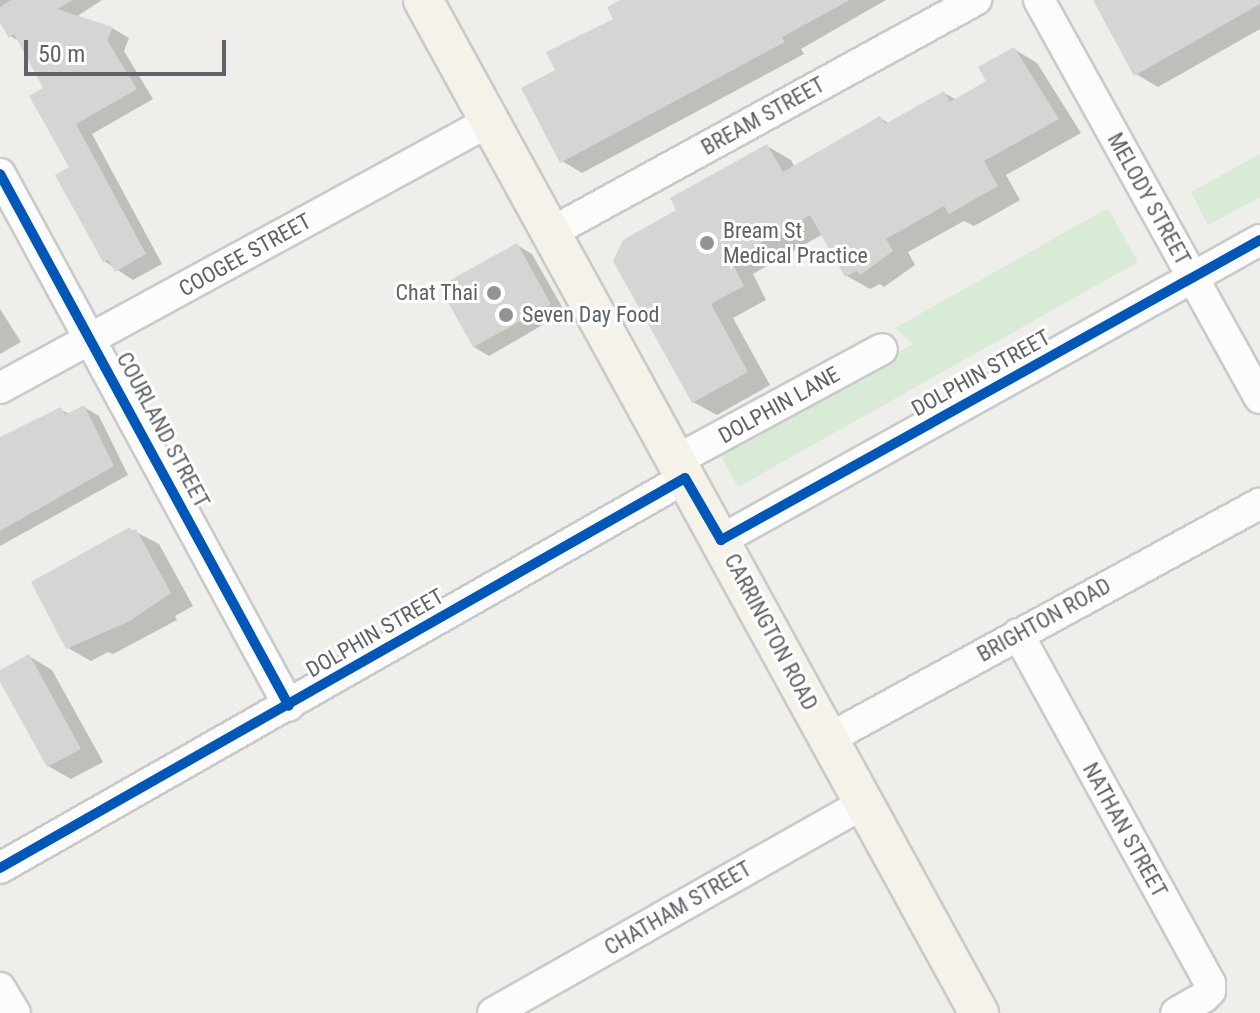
<!DOCTYPE html>
<style>
body{margin:0}
#map{position:relative;width:1260px;height:1013px;overflow:hidden;background:#efeeea;font-family:"Roboto Condensed",sans-serif}
div>[style]{position:absolute}
.green>*{inset:0;background:#d8ebd6}
.shadow>*{inset:0;background:#0003}
.building>*{inset:0;background:#d6d5d3;transform-origin:0 0}
.roads{filter:drop-shadow(2px 0 #cbcacb) drop-shadow(-2px 0 #cbcacb) drop-shadow(0 2px #cbcacb) drop-shadow(0 -2px #cbcacb)}
.minor>*{height:30px;margin:-15px;padding:0 15px;transform-origin:15px;border-radius:15px;background:#fdfcfc}
.major>*{height:38px;margin:-19px;padding:0 19px;transform-origin:19px;border-radius:19px;background:#f4f2e9}
.cycleway>*{height:10px;margin:-5px;padding:0 5px;transform-origin:5px;border-radius:5px;background:#0057b8}
.dots>*{width:22px;height:22px;translate:-50% -50%;box-sizing:border-box;border:4px solid #fff;border-radius:50%}
span{translate:-50% -50%;white-space:nowrap;text-align:center;line-height:1.15;-webkit-text-stroke:6px #fff;paint-order:stroke}
.street-label{font-size:22px;color:#5f6268}
.poi-label{font-size:22px;color:#5f6268}
.left{translate:0 -50%;text-align:left}
.right{translate:-100% -50%;text-align:right}
.scale{position:absolute;left:24px;top:40px;width:202px;height:36px;box-sizing:border-box;border:4px solid #5f6268;border-top:0;padding-left:10px;font-size:24px;line-height:28px;white-space:nowrap;color:#5f6268;-webkit-text-stroke:6px #fff;paint-order:stroke}
</style>
<div id="map">
<div class="green">
<div style="clip-path:polygon(1260px 154px,1260px 197px,1208px 225px,1191px 192px)"></div>
<div style="clip-path:polygon(1108px 208px,1138px 262px,738px 487px,719px 452px,913px 344px,895px 328px)"></div>
</div>
<div class="shadow">
<div style="clip-path:polygon(0 0,102px 0,76px 17px,112px 28px,129px 38px,124px 51px,153px 99px,92px 134px,162px 264px,133px 280px,104px 261px,46px 89px,21px 42px,10px 36px,0 19px)"></div>
<div style="clip-path:polygon(624px 0,886px 0,801px 49px,804px 54px,582px 173px,562px 161px,558px 71px,616px 20px)"></div>
<div style="clip-path:polygon(1100px 0,1260px 0,1260px 29px,1158px 87px,1136px 74px)"></div>
<div style="clip-path:polygon(1014px 49px,1037px 63px,1081px 133px,1006px 175px,1020px 200px,974px 226px,964px 221px,908px 252px,915px 265px,884px 287px,880px 284px,870px 289px,847px 276px,823px 234px,753px 274px,766px 300px,733px 318px,770px 385px,717px 415px,693px 402px,679px 211px,767px 146px,791px 160px,795px 168px,880px 118px,890px 124px,944px 93px,957px 100px,989px 82px)"></div>
<div style="clip-path:polygon(517px 245px,532px 254px,565px 312px,489px 356px,474px 347px)"></div>
<div style="clip-path:polygon(0 309px,21px 342px,0 354px)"></div>
<div style="clip-path:polygon(84px 407px,99px 416px,128px 475px,0 546px,0 441px,61px 410px,70px 414px)"></div>
<div style="clip-path:polygon(130px 529px,159px 544px,193px 606px,175px 616px,177px 620px,113px 654px,108px 652px,91px 661px,68px 648px)"></div>
<div style="clip-path:polygon(29px 656px,52px 670px,103px 762px,71px 779px,48px 766px,0 678px,0 672px)"></div>
</div>
<div class="building">
<div style="clip-path:polygon(11px 0,73px 0,57px 9px,113px 27px,107px 40px,137px 89px,76px 124px,146px 254px,115px 272px,108px 260px,103px 262px,55px 175px,69px 167px,29px 96px,43px 88px,14px 34px,9px 38px,0 23px,0 7px)"></div>
<div style="clip-path:polygon(620px 0,850px 0,782px 37px,785px 42px,560px 163px,521px 88px,555px 70px,546px 52px,613px 19px,607px 7px)"></div>
<div style="clip-path:polygon(1093px 0,1260px 0,1260px 4px,1134px 76px)"></div>
<div style="clip-path:polygon(1014px 47px,1059px 119px,984px 161px,998px 186px,949px 214px,944px 206px,886px 239px,893px 251px,860px 275px,857px 271px,845px 277px,810px 215px,731px 260px,744px 286px,711px 304px,748px 372px,692px 403px,613px 261px,623px 240px,676px 210px,670px 198px,767px 144px,783px 172px,880px 116px,885px 124px,944px 91px,950px 102px,986px 81px,978px 67px)"></div>
<div style="left:517px;top:243px;width:70px;height:89px;rotate:61deg"></div>
<div style="clip-path:polygon(84px 405px,114px 466px,0 531px,0 437px,61px 407px,65px 415px)"></div>
<div style="clip-path:polygon(130px 527px,132px 531px,136px 529px,171px 593px,130px 621px,66px 649px,31px 582px)"></div>
<div style="clip-path:polygon(29px 654px,81px 749px,47px 767px,0 682px,0 670px)"></div>
</div>
<div class="roads">
<div class="minor">
<div style="left:1039px;top:0;width:455px;rotate:61deg"></div>
<div style="left:0;top:174px;width:605px;rotate:61.49deg"></div>
<div style="left:550px;top:233px;width:486px;rotate:-28.7deg"></div>
<div style="left:0;top:388px;width:558px;rotate:-28.59deg"></div>
<div style="left:675px;top:461px;width:235px;rotate:-28.4deg"></div>
<div style="left:721px;top:540px;width:617px;rotate:-29.1deg"></div>
<div style="left:1018px;top:634px;width:398px;rotate:61.2deg"></div>
<div style="left:1210px;top:983px;width:8px;rotate:90deg"></div>
<div style="left:1210px;top:991px;width:8px;rotate:135deg"></div>
<div style="left:1204px;top:997px;width:32px;rotate:150deg"></div>
<div style="left:828px;top:739px;width:492px;rotate:-28.6deg"></div>
<div style="left:0;top:868px;width:788px;rotate:-29.65deg"></div>
<div style="left:0;top:988px;width:29px;rotate:59deg"></div>
<div style="left:493px;top:1013px;width:425px;rotate:-29.5deg"></div>
</div>
<div class="major">
<div style="left:423px;top:0;width:1156px;rotate:61.24deg"></div>
</div>
</div>
<div class="cycleway">
<div style="left:0;top:174px;width:605px;rotate:61.49deg"></div>
<div style="left:0;top:868px;width:788px;rotate:-29.65deg"></div>
<div style="left:685px;top:478px;width:72px;rotate:59.9deg"></div>
<div style="left:721px;top:540px;width:617px;rotate:-29.1deg"></div>
</div>
<div class="dots">
<div style="left:707px;top:243px;background:#919396"></div>
<div style="left:494px;top:293px;background:#919396"></div>
<div style="left:506px;top:315px;background:#919396"></div>
</div>
<div class="street-label">
<span style="left:763px;top:116px;rotate:-29deg">BREAM STREET</span>
<span style="left:1149px;top:199px;rotate:61deg">MELODY STREET</span>
<span style="left:245px;top:255px;rotate:-29deg">COOGEE STREET</span>
<span style="left:981px;top:373px;rotate:-29deg">DOLPHIN STREET</span>
<span style="left:779px;top:405px;rotate:-29deg">DOLPHIN LANE</span>
<span style="left:163px;top:430px;rotate:62deg">COURLAND STREET</span>
<span style="left:1044px;top:620px;rotate:-29deg">BRIGHTON ROAD</span>
<span style="left:771px;top:632px;rotate:62deg">CARRINGTON ROAD</span>
<span style="left:375px;top:633px;rotate:-30deg">DOLPHIN STREET</span>
<span style="left:1125px;top:830px;rotate:61deg">NATHAN STREET</span>
<span style="left:678px;top:908px;rotate:-30deg">CHATHAM STREET</span>
</div>
<div class="poi-label">
<span class="left" style="left:723px;top:243px">Bream St<br>Medical Practice</span>
<span class="right" style="left:478px;top:293px">Chat Thai</span>
<span class="left" style="left:522px;top:315px">Seven Day Food</span>
</div>
<div class="scale">50 m</div>
</div>
